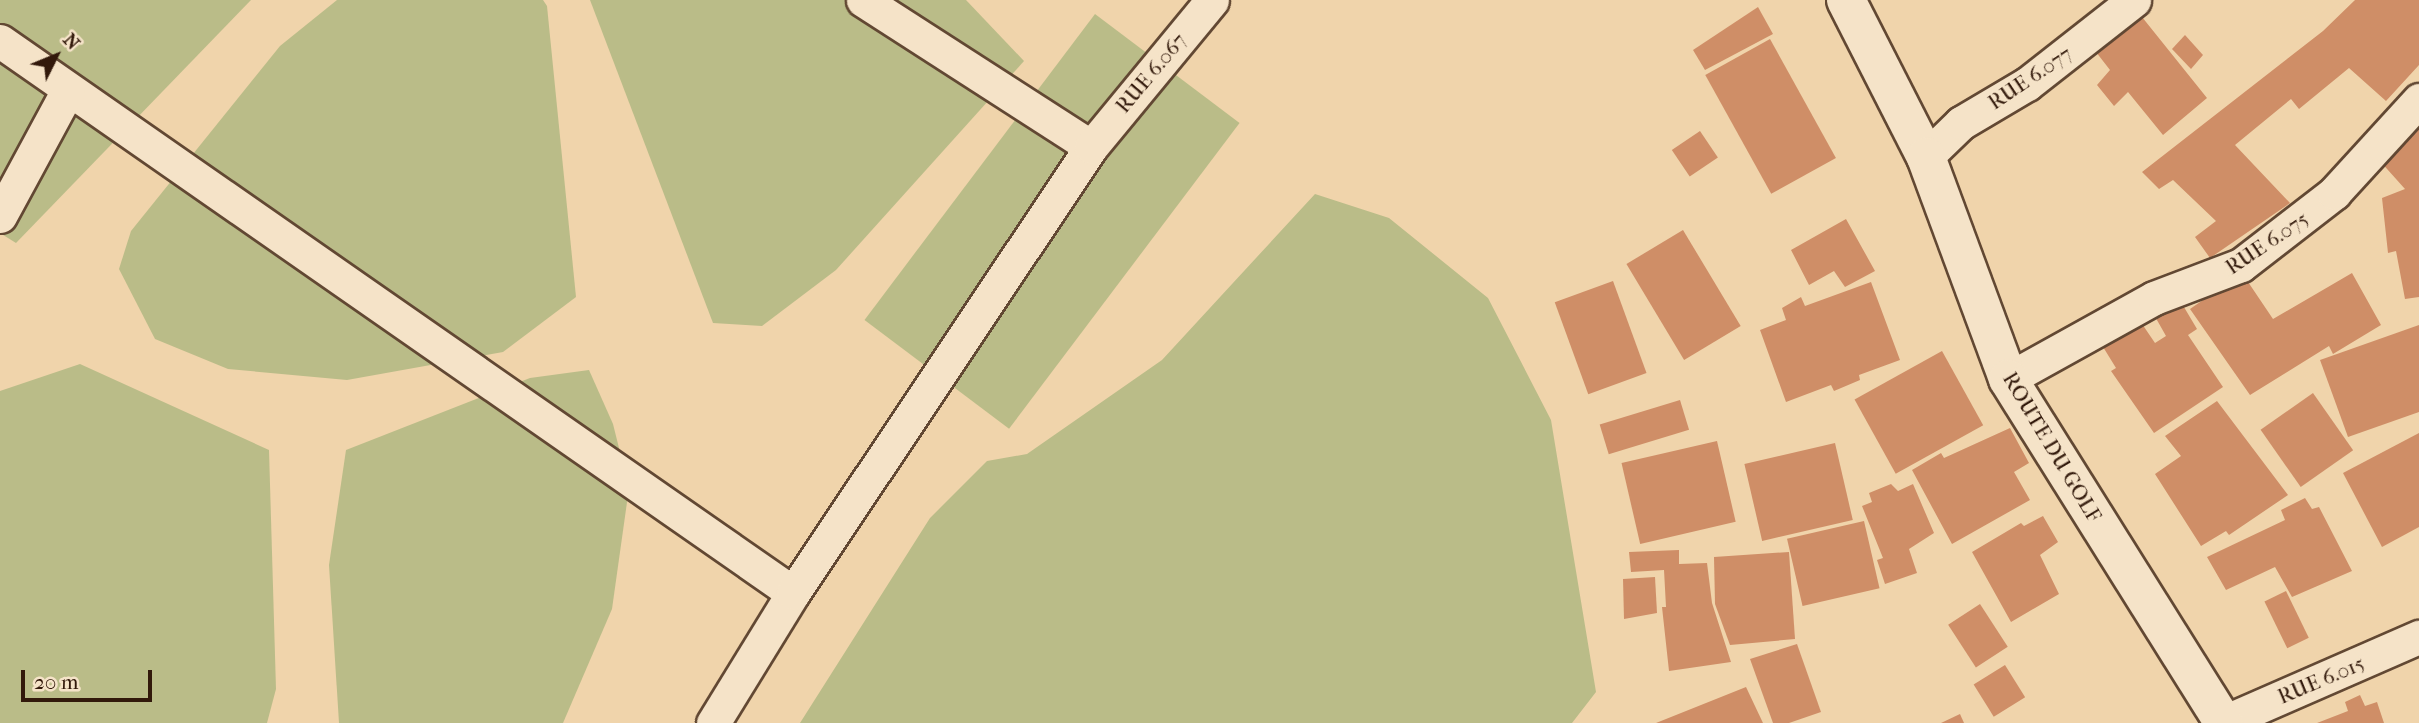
<!DOCTYPE html>
<style>
body{margin:0}
#map{position:relative;width:2419px;height:723px;overflow:hidden;background:#f0d4ab;font-family:"IM FELL French Canon",serif}
div>[style]{position:absolute}
.green>*{inset:0;background:#babc88;transform-origin:0 0}
.building>*{inset:0;background:#cf8e67;transform-origin:0 0}
.roads{filter:drop-shadow(2px 0 #624833) drop-shadow(-2px 0 #624833) drop-shadow(0 2px #624833) drop-shadow(0 -2px #624833)}
.street>*{height:33px;margin:-16.5px;padding:0 16.5px;transform-origin:16.5px;border-radius:16.5px;background:#f5e3c8}
.secondary>*{height:38px;margin:-19px;padding:0 19px;transform-origin:19px;border-radius:19px;background:#f5e3c8}
span{translate:-50% -50%;white-space:nowrap;text-align:center;line-height:1.15;-webkit-text-stroke:5px #f5e3c8;paint-order:stroke}
.street-label{font-size:21px;color:#32190b}
.north{position:absolute;left:21px;top:21px;width:70px;height:70px;-webkit-text-stroke:5px #f5e3c8;paint-order:stroke;rotate:47deg;font-size:19px;font-weight:700;line-height:28px;text-align:center;color:#32190b}
.north::after{content:'';display:block;margin:auto;width:24px;height:32px;background:#32190b;clip-path:polygon(50% 0,100% 100%,50% 72%,0 100%)}
.scale{position:absolute;left:21px;top:670px;width:131px;height:32px;box-sizing:border-box;border:4px solid #32190b;border-top:0;padding-left:9px;font-size:21px;line-height:24px;white-space:nowrap;color:#32190b;-webkit-text-stroke:5px #f5e3c8;paint-order:stroke}
</style>
<div id="map">
<div class="green">
<div style="clip-path:polygon(0 0,251px 0,16px 243px,0 233px)"></div>
<div style="clip-path:polygon(337px 0,543px 0,547px 6px,576px 297px,503px 352px,347px 380px,228px 369px,155px 339px,119px 269px,131px 231px,280px 46px)"></div>
<div style="clip-path:polygon(966px 0,1024px 61px,836px 270px,762px 326px,713px 323px,590px 0)"></div>
<div style="left:1095px;top:14px;width:181px;height:383px;rotate:37deg"></div>
<div style="clip-path:polygon(1315px 194px,1389px 218px,1488px 298px,1551px 420px,1596px 692px,1572px 723px,800px 723px,930px 518px,987px 461px,1027px 454px,1162px 360px)"></div>
<div style="clip-path:polygon(80px 364px,269px 450px,276px 689px,267px 723px,0 723px,0 391px)"></div>
<div style="clip-path:polygon(589px 370px,613px 424px,629px 488px,612px 609px,563px 723px,339px 723px,329px 565px,346px 450px,530px 378px)"></div>
</div>
<div class="building">
<div style="clip-path:polygon(2355px 0,2419px 0,2419px 65px,2386px 101px,2349px 68px,2299px 109px,2291px 99px,2235px 145px,2290px 203px,2210px 258px,2195px 237px,2216px 221px,2173px 180px,2159px 189px,2142px 172px,2323px 31px)"></div>
<div style="clip-path:polygon(1758px 7px,1773px 34px,1705px 70px,1693px 50px)"></div>
<div style="clip-path:polygon(2142px 17px,2207px 98px,2163px 135px,2128px 92px,2114px 106px,2097px 85px,2110px 70px,2096px 52px)"></div>
<div style="clip-path:polygon(2185px 35px,2203px 55px,2191px 69px,2172px 49px)"></div>
<div style="left:1770px;top:39px;width:136px;height:74px;rotate:61deg"></div>
<div style="clip-path:polygon(2419px 122px,2419px 297px,2405px 299px,2396px 251px,2388px 253px,2382px 198px,2405px 189px,2379px 160px)"></div>
<div style="left:1700px;top:131px;width:32px;height:34px;rotate:56deg"></div>
<div style="clip-path:polygon(1846px 219px,1875px 271px,1845px 287px,1834px 271px,1809px 285px,1791px 250px)"></div>
<div style="left:1683px;top:230px;width:112px;height:66px;rotate:59deg"></div>
<div style="clip-path:polygon(2242px 273px,2273px 319px,2352px 273px,2381px 325px,2333px 354px,2329px 346px,2250px 395px,2190px 309px)"></div>
<div style="left:1613px;top:281px;width:98px;height:62px;rotate:70deg"></div>
<div style="clip-path:polygon(1871px 282px,1900px 360px,1859px 375px,1860px 380px,1834px 391px,1831px 385px,1786px 402px,1760px 330px,1786px 320px,1782px 308px,1801px 297px,1805px 306px)"></div>
<div style="clip-path:polygon(2178px 297px,2197px 329px,2188px 335px,2223px 387px,2154px 433px,2111px 371px,2116px 368px,2100px 342px,2138px 318px,2155px 343px,2166px 336px,2153px 313px)"></div>
<div style="clip-path:polygon(2419px 325px,2419px 412px,2348px 437px,2320px 360px)"></div>
<div style="left:1942px;top:351px;width:85px;height:100px;rotate:61deg"></div>
<div style="left:2313px;top:393px;width:70px;height:64px;rotate:55deg"></div>
<div style="left:1680px;top:400px;width:31px;height:84px;rotate:73deg"></div>
<div style="clip-path:polygon(2217px 401px,2288px 495px,2229px 535px,2226px 531px,2201px 546px,2155px 474px,2181px 456px,2165px 436px)"></div>
<div style="clip-path:polygon(2010px 428px,2029px 463px,2014px 472px,2030px 500px,1952px 544px,1912px 470px,1941px 453px,1944px 458px)"></div>
<div style="clip-path:polygon(2419px 433px,2419px 527px,2382px 547px,2343px 473px)"></div>
<div style="left:1717px;top:441px;width:83px;height:98px;rotate:77deg"></div>
<div style="left:1835px;top:443px;width:79px;height:93px;rotate:77deg"></div>
<div style="clip-path:polygon(1891px 484px,1898px 491px,1913px 484px,1934px 533px,1909px 549px,1917px 573px,1885px 584px,1877px 560px,1883px 558px,1862px 506px,1872px 502px,1869px 493px)"></div>
<div style="clip-path:polygon(2305px 498px,2312px 509px,2319px 507px,2352px 571px,2292px 597px,2275px 567px,2226px 590px,2207px 557px,2285px 520px,2281px 510px)"></div>
<div style="clip-path:polygon(2043px 516px,2058px 542px,2040px 555px,2059px 594px,2011px 622px,1972px 552px,2021px 523px,2024px 526px)"></div>
<div style="left:1864px;top:521px;width:69px;height:79px;rotate:77deg"></div>
<div style="clip-path:polygon(1679px 550px,1679px 564px,1707px 563px,1712px 603px,1731px 662px,1669px 671px,1662px 607px,1666px 607px,1664px 570px,1631px 572px,1629px 552px)"></div>
<div style="clip-path:polygon(1789px 552px,1795px 639px,1730px 645px,1715px 604px,1714px 557px)"></div>
<div style="clip-path:polygon(1655px 577px,1657px 613px,1624px 619px,1623px 579px)"></div>
<div style="left:2286px;top:591px;width:52px;height:24px;rotate:64deg"></div>
<div style="left:1980px;top:604px;width:51px;height:38px;rotate:57deg"></div>
<div style="clip-path:polygon(1797px 644px,1821px 712px,1789px 723px,1773px 723px,1750px 659px)"></div>
<div style="left:2005px;top:665px;width:38px;height:37px;rotate:58deg"></div>
<div style="clip-path:polygon(1746px 687px,1763px 723px,1656px 723px)"></div>
<div style="clip-path:polygon(2360px 695px,2365px 706px,2377px 702px,2384px 723px,2317px 723px,2348px 711px,2345px 702px)"></div>
<div style="clip-path:polygon(1960px 714px,1964px 723px,1941px 723px)"></div>
</div>
<div class="roads">
<div class="street">
<div style="left:863px;top:0;width:271px;rotate:32.8deg"></div>
<div style="left:0;top:41px;width:966px;rotate:34.84deg"></div>
<div style="left:1926px;top:157px;width:49px;rotate:-44.2deg"></div>
<div style="left:1961px;top:123px;width:77px;rotate:-30.6deg"></div>
<div style="left:2027px;top:84px;width:136px;rotate:-38.1deg"></div>
<div style="left:0;top:216px;width:143px;rotate:-61.6deg"></div>
<div style="left:2008px;top:379px;width:167px;rotate:-29deg"></div>
<div style="left:2154px;top:298px;width:93px;rotate:-20.8deg"></div>
<div style="left:2241px;top:265px;width:118px;rotate:-37.7deg"></div>
<div style="left:2334px;top:193px;width:126px;rotate:-47.6deg"></div>
<div style="left:2224px;top:722px;width:213px;rotate:-23.6deg"></div>
<div style="left:713px;top:723px;width:153px;rotate:-58.4deg"></div>
<div style="left:793px;top:593px;width:536px;rotate:-56.25deg"></div>
<div style="left:1091px;top:147px;width:190px;rotate:-50.5deg"></div>
</div>
<div class="secondary">
<div style="left:1846px;top:0;width:176px;rotate:63deg"></div>
<div style="left:1926px;top:157px;width:237px;rotate:69.7deg"></div>
<div style="left:2008px;top:379px;width:406px;rotate:57.9deg"></div>
</div>
</div>
<div class="street-label">
<span style="left:1151px;top:73px;rotate:-50deg">RUE 6.067</span>
<span style="left:2030px;top:78px;rotate:-34deg">RUE 6.077</span>
<span style="left:2267px;top:243px;rotate:-34deg">RUE 6.075</span>
<span style="left:2052px;top:447px;rotate:59deg">ROUTE DU GOLF</span>
<span style="left:2321px;top:680px;rotate:-23deg">RUE 6.015</span>
</div>
<div class="north">N</div>
<div class="scale">20 m</div>
</div>
